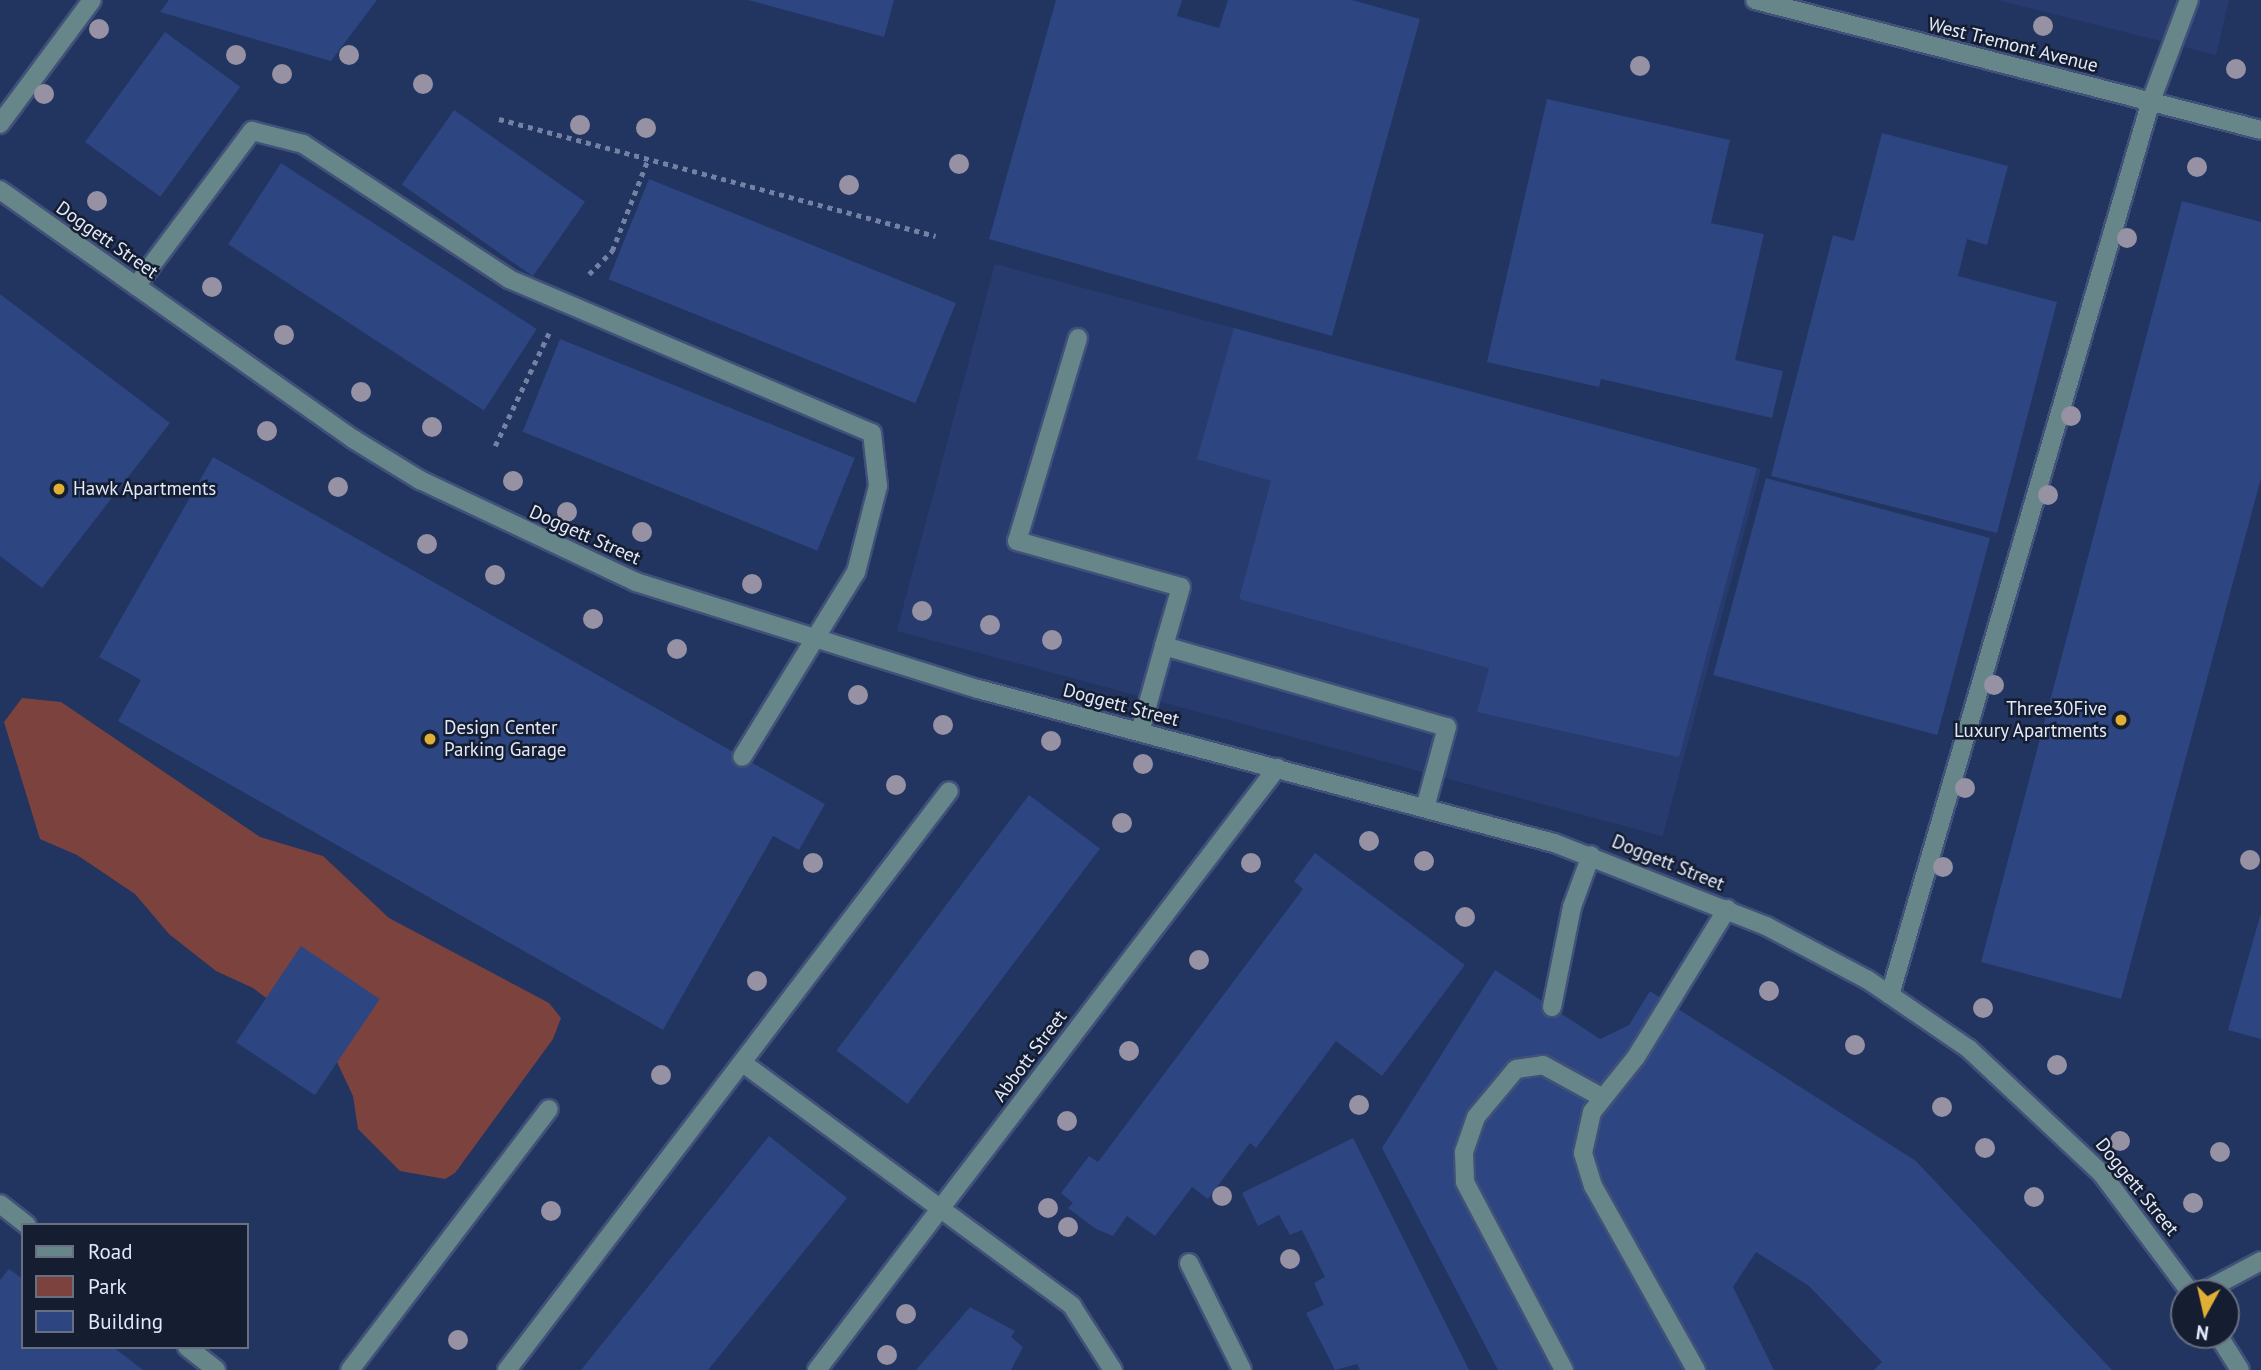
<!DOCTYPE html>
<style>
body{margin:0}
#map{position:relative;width:2261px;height:1370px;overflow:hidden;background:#223460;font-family:"PT Sans",sans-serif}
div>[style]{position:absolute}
.built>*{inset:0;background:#273b6e;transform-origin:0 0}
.green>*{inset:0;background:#7c433e}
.building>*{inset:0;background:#2d4580;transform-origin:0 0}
.path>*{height:4.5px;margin-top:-2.25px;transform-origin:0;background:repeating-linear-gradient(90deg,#7381a2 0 5px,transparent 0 10px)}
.roads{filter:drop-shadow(2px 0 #415179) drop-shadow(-2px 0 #415179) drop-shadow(0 2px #415179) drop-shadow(0 -2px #415179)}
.minor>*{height:18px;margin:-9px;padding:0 9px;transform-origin:9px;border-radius:9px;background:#66868a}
.trees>*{width:20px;height:20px;margin:-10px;border-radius:50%;background:#9691a3}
.dots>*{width:19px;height:19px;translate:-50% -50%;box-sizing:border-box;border:4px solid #151d31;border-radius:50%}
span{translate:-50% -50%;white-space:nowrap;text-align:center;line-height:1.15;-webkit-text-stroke:5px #151d31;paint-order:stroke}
.street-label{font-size:19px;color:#e1e9fa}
.poi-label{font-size:19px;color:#e1e9fa}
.left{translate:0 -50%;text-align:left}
.right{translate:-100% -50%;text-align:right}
.legend{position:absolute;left:21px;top:1223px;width:228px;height:126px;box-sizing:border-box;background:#151d31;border:2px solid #676f81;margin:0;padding:9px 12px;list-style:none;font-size:21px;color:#e1e9fa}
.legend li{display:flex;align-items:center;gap:14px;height:35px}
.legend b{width:35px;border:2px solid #676f81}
.north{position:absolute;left:2170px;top:1279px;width:70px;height:70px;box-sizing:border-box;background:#151d31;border:2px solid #676f81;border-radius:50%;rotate:188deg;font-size:19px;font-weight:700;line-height:28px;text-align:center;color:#e1e9fa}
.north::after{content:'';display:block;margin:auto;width:24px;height:32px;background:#e0b034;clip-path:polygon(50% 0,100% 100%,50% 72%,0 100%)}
</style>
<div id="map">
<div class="built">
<div style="clip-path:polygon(1997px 0,2229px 0,2216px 55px)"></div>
<div style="left:995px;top:264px;width:793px;height:380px;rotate:15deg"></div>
</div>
<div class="green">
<div style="clip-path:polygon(22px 698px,61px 702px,260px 837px,323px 856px,389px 918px,549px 1003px,561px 1018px,553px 1039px,455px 1173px,445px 1179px,400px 1171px,358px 1129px,353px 1096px,329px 1045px,253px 988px,216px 971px,169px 934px,135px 894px,77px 855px,40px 839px,4px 722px)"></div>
</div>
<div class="building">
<div style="clip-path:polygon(169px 0,377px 0,331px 61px,160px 12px)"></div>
<div style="clip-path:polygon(748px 0,894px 0,884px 37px)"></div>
<div style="clip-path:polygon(1056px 0,1182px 0,1177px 16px,1219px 28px,1228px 0,1352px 0,1420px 19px,1332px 336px,989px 239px)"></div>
<div style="left:165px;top:32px;width:93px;height:136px;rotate:36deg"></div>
<div style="clip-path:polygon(1547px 99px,1730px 140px,1711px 223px,1764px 234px,1735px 360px,1783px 371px,1772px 418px,1601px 379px,1599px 387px,1487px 362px)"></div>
<div style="left:454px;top:110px;width:160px;height:91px;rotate:35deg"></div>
<div style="clip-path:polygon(1882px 133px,2008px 166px,1987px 245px,1967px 239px,1958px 276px,2057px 302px,1997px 533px,1771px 476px,1833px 235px,1854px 241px)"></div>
<div style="left:281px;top:163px;width:305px;height:97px;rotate:33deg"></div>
<div style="left:649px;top:179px;width:331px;height:108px;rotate:22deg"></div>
<div style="clip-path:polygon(2182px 201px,2261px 222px,2261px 478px,2121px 999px,1981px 962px)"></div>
<div style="clip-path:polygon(0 294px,170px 423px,42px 588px,0 556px)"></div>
<div style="clip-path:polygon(1234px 328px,1757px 468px,1679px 757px,1477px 712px,1489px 668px,1239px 599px,1271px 481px,1197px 459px)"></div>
<div style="left:560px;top:339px;width:318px;height:100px;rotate:22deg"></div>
<div style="clip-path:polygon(213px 457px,825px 804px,799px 850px,773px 836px,663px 1030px,118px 721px,141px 680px,99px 657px)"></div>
<div style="left:1766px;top:478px;width:232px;height:204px;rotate:15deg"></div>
<div style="left:1029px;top:795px;width:89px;height:320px;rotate:37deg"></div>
<div style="clip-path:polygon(1315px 853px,1465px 965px,1382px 1076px,1336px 1041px,1256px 1148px,1250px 1143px,1208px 1199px,1192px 1187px,1155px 1236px,1127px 1216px,1113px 1236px,1096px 1229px,1068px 1208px,1073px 1203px,1061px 1193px,1089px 1156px,1098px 1162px,1303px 889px,1294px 881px)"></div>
<div style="clip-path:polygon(2260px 916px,2261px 916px,2261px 1039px,2228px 1030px)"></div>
<div style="left:301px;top:946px;width:95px;height:116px;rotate:34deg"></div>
<div style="clip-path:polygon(1495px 970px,1600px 1039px,1629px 1025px,1650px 991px,1916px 1161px,2112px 1370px,1874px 1370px,1882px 1362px,1809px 1286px,1756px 1252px,1733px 1287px,1774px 1370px,1498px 1370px,1382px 1148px)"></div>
<div style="clip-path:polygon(769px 1136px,847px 1198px,708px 1370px,581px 1370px)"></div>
<div style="clip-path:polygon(1353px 1138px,1469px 1370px,1360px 1370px,1357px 1364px,1335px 1370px,1306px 1313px,1324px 1305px,1314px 1283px,1325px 1277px,1302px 1230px,1290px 1235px,1279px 1215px,1258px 1226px,1242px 1193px)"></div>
<div style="clip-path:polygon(9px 1269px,23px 1279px,23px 1347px,113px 1347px,143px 1370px,0 1370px,0 1280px)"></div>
<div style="clip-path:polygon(970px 1307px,1015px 1331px,1011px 1337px,1023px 1347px,1011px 1370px,916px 1370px)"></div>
</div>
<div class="path">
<div style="left:499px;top:119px;width:452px;rotate:15deg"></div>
<div style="left:589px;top:274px;width:33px;rotate:-45deg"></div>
<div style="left:612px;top:251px;width:99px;rotate:-68.6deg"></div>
<div style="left:495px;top:446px;width:125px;rotate:-64.5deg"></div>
</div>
<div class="roads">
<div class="minor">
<div style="left:1755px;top:0;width:522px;rotate:14.41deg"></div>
<div style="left:0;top:124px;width:154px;rotate:-53.4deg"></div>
<div style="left:0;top:190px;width:432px;rotate:35.2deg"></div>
<div style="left:353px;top:439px;width:79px;rotate:31.5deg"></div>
<div style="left:420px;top:480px;width:239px;rotate:25.3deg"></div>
<div style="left:636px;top:582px;width:358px;rotate:17.4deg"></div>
<div style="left:978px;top:689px;width:596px;rotate:14.97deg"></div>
<div style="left:1554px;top:843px;width:228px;rotate:21.4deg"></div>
<div style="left:1766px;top:926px;width:115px;rotate:27.9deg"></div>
<div style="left:1868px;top:980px;width:122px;rotate:34.3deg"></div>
<div style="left:1969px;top:1049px;width:183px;rotate:43.2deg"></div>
<div style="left:2102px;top:1174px;width:149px;rotate:53.2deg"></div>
<div style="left:136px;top:286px;width:194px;rotate:-53.2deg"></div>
<div style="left:252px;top:131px;width:53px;rotate:14.3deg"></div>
<div style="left:303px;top:144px;width:246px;rotate:33.2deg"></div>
<div style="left:509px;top:279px;width:394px;rotate:23deg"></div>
<div style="left:872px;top:433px;width:53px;rotate:83.5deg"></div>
<div style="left:878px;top:486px;width:89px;rotate:104.3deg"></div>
<div style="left:856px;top:572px;width:217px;rotate:121.6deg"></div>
<div style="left:1078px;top:338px;width:212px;rotate:106.7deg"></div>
<div style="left:1017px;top:541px;width:170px;rotate:15.7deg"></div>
<div style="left:1181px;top:587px;width:61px;rotate:106.1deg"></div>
<div style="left:1140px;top:732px;width:89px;rotate:-74.4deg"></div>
<div style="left:1164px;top:646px;width:294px;rotate:16deg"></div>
<div style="left:1447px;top:727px;width:84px;rotate:105.2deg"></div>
<div style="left:1890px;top:995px;width:931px;rotate:-73.73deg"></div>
<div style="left:2151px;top:101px;width:108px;rotate:-69.4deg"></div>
<div style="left:1552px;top:1007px;width:102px;rotate:-78.7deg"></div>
<div style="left:1572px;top:907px;width:55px;rotate:-69.9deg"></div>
<div style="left:743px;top:1063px;width:409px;rotate:36.4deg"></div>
<div style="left:1072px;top:1306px;width:76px;rotate:57.4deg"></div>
<div style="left:0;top:1204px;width:34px;rotate:38deg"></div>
<div style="left:1189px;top:1263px;width:119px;rotate:63.6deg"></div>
<div style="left:2201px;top:1293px;width:68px;rotate:-28.1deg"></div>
<div style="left:2218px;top:1335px;width:41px;rotate:57.8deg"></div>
<div style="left:187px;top:1347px;width:37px;rotate:38deg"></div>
<div style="left:350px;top:1370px;width:328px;rotate:-52.7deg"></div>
<div style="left:507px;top:1370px;width:728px;rotate:-52.64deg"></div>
<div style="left:817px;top:1370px;width:758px;rotate:-52.62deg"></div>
<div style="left:1564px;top:1370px;width:212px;rotate:-117.8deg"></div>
<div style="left:1465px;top:1182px;width:30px;rotate:-92deg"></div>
<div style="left:1464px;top:1152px;width:37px;rotate:-71deg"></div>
<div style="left:1476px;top:1117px;width:62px;rotate:-50.2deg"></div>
<div style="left:1516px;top:1069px;width:27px;rotate:-8deg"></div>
<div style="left:1543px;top:1065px;width:68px;rotate:28.8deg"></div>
<div style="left:1696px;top:1370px;width:211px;rotate:-119.2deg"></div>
<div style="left:1593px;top:1186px;width:34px;rotate:-107deg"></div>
<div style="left:1583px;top:1153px;width:42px;rotate:-77.6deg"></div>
<div style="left:1592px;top:1112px;width:70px;rotate:-51.3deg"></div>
<div style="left:1636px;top:1057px;width:174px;rotate:-58.4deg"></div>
</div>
</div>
<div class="trees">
<div style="left:2043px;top:26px"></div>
<div style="left:99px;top:29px"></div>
<div style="left:236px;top:55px"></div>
<div style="left:349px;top:55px"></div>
<div style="left:1640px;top:66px"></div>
<div style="left:2236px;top:69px"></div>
<div style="left:282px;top:74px"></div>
<div style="left:423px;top:84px"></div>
<div style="left:44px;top:94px"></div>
<div style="left:580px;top:125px"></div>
<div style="left:646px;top:128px"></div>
<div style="left:959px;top:164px"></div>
<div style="left:2197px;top:167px"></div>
<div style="left:849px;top:185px"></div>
<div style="left:97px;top:201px"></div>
<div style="left:2127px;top:238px"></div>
<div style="left:212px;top:287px"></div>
<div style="left:284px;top:335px"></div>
<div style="left:361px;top:392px"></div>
<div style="left:2071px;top:416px"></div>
<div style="left:432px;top:427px"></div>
<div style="left:267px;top:431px"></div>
<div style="left:513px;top:481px"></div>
<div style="left:338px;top:487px"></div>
<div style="left:2048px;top:495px"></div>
<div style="left:567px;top:512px"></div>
<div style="left:642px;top:532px"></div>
<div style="left:427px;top:544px"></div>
<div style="left:495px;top:575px"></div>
<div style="left:752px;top:584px"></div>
<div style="left:922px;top:611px"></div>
<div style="left:593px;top:619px"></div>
<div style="left:990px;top:625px"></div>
<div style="left:1052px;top:640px"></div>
<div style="left:677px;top:649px"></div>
<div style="left:1994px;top:685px"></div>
<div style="left:858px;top:695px"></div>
<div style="left:943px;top:725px"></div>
<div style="left:1051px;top:741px"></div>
<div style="left:1143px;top:764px"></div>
<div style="left:896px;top:785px"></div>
<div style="left:1965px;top:788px"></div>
<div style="left:1122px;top:823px"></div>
<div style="left:1369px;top:841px"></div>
<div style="left:2250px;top:860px"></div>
<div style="left:1424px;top:861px"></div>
<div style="left:813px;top:863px"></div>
<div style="left:1251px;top:863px"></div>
<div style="left:1943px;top:867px"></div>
<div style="left:1465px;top:917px"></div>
<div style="left:1199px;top:960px"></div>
<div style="left:757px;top:981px"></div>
<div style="left:1769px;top:991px"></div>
<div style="left:1983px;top:1008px"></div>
<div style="left:1855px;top:1045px"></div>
<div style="left:1129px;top:1051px"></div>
<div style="left:2057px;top:1065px"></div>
<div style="left:661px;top:1075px"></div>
<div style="left:1359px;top:1105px"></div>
<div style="left:1942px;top:1107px"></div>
<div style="left:1067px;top:1121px"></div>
<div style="left:2120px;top:1141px"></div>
<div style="left:1985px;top:1148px"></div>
<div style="left:2220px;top:1152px"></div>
<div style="left:1222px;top:1196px"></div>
<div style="left:2034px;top:1197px"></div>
<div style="left:2193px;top:1203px"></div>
<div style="left:1048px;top:1208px"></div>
<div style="left:551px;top:1211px"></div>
<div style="left:1068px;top:1227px"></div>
<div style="left:1290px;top:1259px"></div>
<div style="left:906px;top:1314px"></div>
<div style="left:458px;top:1340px"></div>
<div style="left:887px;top:1355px"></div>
</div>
<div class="dots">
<div style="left:59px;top:489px;background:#e0b034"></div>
<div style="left:2121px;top:720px;background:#e0b034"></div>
<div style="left:430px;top:739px;background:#e0b034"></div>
</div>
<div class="street-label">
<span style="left:2013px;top:45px;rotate:14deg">West Tremont Avenue</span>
<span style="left:107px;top:240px;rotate:35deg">Doggett Street</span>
<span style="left:585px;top:535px;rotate:24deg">Doggett Street</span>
<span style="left:1121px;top:705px;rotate:15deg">Doggett Street</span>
<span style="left:1668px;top:863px;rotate:22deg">Doggett Street</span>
<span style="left:1030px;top:1056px;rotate:-53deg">Abbott Street</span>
<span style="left:2137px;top:1187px;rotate:51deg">Doggett Street</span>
</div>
<div class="poi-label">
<span class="left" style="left:73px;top:489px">Hawk Apartments</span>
<span class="right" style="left:2107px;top:720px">Three30Five<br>Luxury Apartments</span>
<span class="left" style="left:444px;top:739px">Design Center<br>Parking Garage</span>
</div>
<ul class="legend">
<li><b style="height:9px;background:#66868a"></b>Road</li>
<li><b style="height:19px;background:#7c433e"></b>Park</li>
<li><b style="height:19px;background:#2d4580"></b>Building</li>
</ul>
<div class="north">N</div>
</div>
